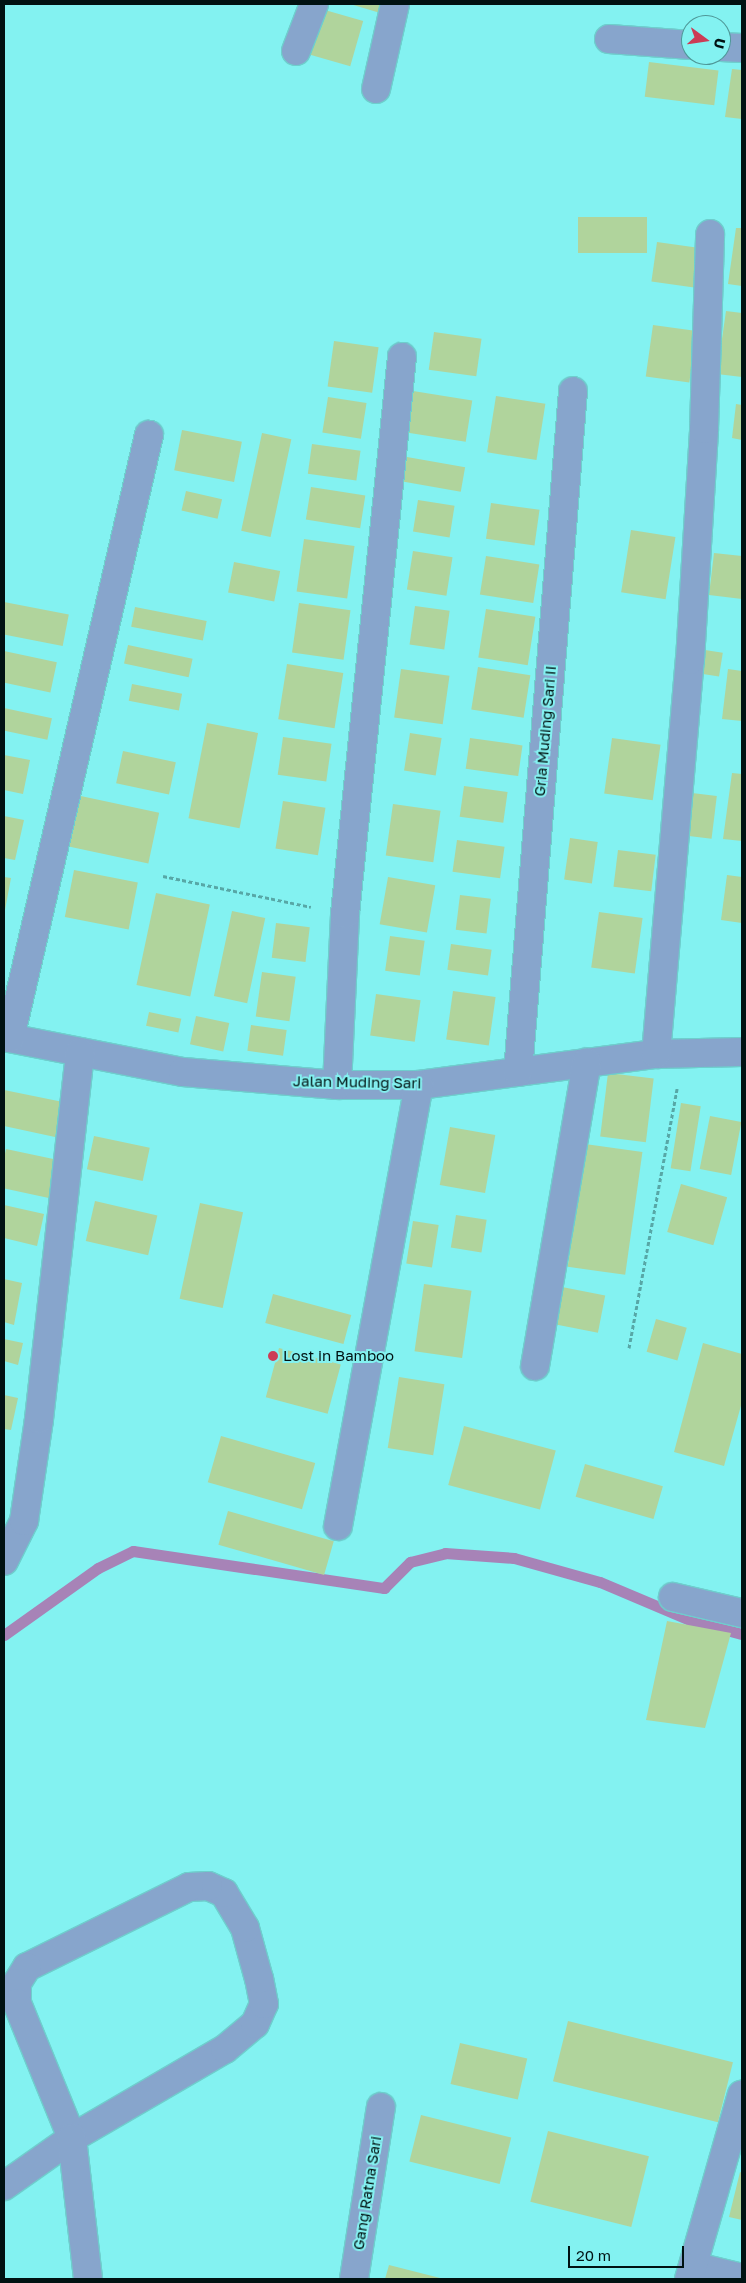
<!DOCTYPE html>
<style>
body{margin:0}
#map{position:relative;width:746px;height:2283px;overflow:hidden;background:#83f2f1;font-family:"Golos Text",sans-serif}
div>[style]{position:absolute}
.stream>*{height:11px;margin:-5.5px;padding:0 5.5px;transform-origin:5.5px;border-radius:5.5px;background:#a783b7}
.building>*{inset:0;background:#b0d49c;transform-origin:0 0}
.path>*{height:3px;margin-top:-1.5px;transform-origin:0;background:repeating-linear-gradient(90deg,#57a7a6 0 4px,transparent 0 6.5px)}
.roads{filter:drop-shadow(1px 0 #6ececd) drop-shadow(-1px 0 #6ececd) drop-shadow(0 1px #6ececd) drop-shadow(0 -1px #6ececd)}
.street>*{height:28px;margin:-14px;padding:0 14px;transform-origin:14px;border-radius:14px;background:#87a5cc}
.dots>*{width:14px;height:14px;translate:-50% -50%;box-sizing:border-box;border:2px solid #83f2f1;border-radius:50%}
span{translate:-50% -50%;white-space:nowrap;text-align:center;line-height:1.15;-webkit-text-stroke:4px #83f2f1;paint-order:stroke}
.street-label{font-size:15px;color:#001212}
.poi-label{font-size:15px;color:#001212}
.left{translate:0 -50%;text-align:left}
.frame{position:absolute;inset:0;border:5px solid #001212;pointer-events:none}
.north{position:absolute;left:681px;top:15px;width:50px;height:50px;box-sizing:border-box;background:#83f2f1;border:1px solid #4f9898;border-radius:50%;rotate:104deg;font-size:14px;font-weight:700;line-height:20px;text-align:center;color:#001212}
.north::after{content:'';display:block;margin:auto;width:18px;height:22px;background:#cc3c56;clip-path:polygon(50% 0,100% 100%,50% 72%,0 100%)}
.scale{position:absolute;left:568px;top:2246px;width:116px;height:22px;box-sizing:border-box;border:2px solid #001212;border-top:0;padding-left:6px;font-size:15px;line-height:18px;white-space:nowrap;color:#001212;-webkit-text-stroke:4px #83f2f1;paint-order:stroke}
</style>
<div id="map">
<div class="stream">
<div style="left:4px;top:1635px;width:115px;rotate:-35.5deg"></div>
<div style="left:98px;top:1568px;width:39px;rotate:-26deg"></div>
<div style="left:133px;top:1551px;width:254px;rotate:8.4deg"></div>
<div style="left:384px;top:1588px;width:37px;rotate:-45deg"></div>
<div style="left:410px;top:1562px;width:36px;rotate:-14deg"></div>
<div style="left:445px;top:1553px;width:69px;rotate:4.1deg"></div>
<div style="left:514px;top:1558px;width:89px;rotate:15.6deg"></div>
<div style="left:600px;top:1582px;width:98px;rotate:22.9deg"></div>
<div style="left:690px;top:1620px;width:54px;rotate:15.1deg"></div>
</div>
<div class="building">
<div style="clip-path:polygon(350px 4px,390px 4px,387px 15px)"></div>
<div style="left:318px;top:8px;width:47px;height:47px;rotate:16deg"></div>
<div style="left:649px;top:62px;width:70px;height:35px;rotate:7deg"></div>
<div style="clip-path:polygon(732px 69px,742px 70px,742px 119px,725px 117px)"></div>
<div style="left:647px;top:217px;width:36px;height:69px;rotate:90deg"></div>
<div style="clip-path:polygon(736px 228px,742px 228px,742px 286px,728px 284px)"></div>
<div style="left:657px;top:242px;width:43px;height:40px;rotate:8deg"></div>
<div style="clip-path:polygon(726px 311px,742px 313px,742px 377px,717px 374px)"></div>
<div style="left:653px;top:325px;width:44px;height:52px;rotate:8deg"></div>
<div style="left:434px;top:332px;width:48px;height:38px;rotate:8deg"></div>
<div style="left:334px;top:341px;width:45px;height:46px;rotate:8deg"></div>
<div style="left:413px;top:391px;width:60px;height:42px;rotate:9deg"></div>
<div style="left:496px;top:396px;width:50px;height:57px;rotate:9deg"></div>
<div style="left:328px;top:397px;width:39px;height:36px;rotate:9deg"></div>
<div style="clip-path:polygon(736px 404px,742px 405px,742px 440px,732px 438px)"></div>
<div style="left:182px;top:430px;width:61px;height:41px;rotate:11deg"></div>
<div style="left:262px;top:433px;width:30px;height:100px;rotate:12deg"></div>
<div style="left:312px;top:444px;width:49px;height:30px;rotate:8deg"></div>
<div style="left:407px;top:457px;width:59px;height:25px;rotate:10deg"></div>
<div style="left:311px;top:487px;width:55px;height:33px;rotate:9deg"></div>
<div style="left:186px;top:491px;width:37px;height:20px;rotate:13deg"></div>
<div style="left:418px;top:500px;width:37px;height:32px;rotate:9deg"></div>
<div style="left:491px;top:503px;width:49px;height:36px;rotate:8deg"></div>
<div style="left:631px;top:530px;width:45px;height:63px;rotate:9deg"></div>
<div style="left:304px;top:539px;width:51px;height:53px;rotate:8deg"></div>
<div style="left:413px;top:551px;width:40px;height:39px;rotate:9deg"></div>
<div style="clip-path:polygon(714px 553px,742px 556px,742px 599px,709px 595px)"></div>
<div style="left:486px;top:556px;width:54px;height:39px;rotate:9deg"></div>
<div style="left:234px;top:562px;width:47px;height:31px;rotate:11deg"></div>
<div style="left:4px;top:602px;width:66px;height:32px;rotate:11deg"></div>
<div style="left:299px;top:603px;width:52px;height:50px;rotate:8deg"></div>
<div style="left:415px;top:606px;width:35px;height:39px;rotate:8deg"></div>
<div style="left:135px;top:607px;width:73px;height:20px;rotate:11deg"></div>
<div style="left:486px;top:609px;width:50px;height:49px;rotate:9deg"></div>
<div style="left:128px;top:645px;width:66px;height:19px;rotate:12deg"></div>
<div style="left:705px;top:650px;width:18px;height:24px;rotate:9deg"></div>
<div style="left:4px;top:651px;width:54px;height:31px;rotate:12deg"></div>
<div style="left:287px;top:664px;width:57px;height:56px;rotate:9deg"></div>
<div style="left:478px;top:667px;width:53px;height:43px;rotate:9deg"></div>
<div style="left:401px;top:669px;width:49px;height:49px;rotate:8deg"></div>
<div style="clip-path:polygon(728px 669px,742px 671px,742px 721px,722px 719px)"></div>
<div style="left:132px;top:684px;width:51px;height:17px;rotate:11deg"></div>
<div style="left:4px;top:708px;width:49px;height:22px;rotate:12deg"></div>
<div style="left:207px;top:723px;width:52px;height:97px;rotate:11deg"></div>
<div style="left:410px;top:733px;width:32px;height:38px;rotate:9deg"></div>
<div style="left:283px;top:737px;width:49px;height:38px;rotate:8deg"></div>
<div style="left:470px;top:738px;width:53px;height:31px;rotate:8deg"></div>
<div style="left:612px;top:738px;width:49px;height:56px;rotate:8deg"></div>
<div style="left:123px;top:751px;width:54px;height:33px;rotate:12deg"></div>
<div style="clip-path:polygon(4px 755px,30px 760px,23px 794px,4px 790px)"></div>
<div style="clip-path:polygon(732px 773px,742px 774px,742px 841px,723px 839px)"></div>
<div style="left:464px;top:786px;width:44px;height:31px;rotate:8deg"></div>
<div style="left:692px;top:793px;width:25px;height:43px;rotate:7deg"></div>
<div style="left:76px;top:795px;width:85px;height:52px;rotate:12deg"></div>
<div style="left:283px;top:801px;width:43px;height:48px;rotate:9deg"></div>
<div style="left:393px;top:804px;width:48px;height:52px;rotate:8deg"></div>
<div style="clip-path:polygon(4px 816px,24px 820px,15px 860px,4px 858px)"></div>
<div style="left:570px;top:838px;width:28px;height:42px;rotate:8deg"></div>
<div style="left:457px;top:840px;width:48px;height:32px;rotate:8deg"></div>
<div style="left:618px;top:850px;width:38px;height:37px;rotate:7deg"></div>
<div style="left:74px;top:870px;width:65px;height:48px;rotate:11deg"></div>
<div style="clip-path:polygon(727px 875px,742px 877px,742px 923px,721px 920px)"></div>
<div style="clip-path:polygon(4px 877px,11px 878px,5px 910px,4px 910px)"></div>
<div style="left:388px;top:877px;width:48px;height:48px;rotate:10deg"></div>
<div style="left:156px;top:893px;width:55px;height:94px;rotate:12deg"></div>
<div style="left:460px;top:895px;width:31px;height:35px;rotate:7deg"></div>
<div style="left:232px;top:911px;width:34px;height:87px;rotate:12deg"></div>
<div style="left:599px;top:912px;width:44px;height:56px;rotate:8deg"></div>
<div style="left:276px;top:923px;width:34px;height:35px;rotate:7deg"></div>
<div style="left:390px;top:936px;width:35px;height:35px;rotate:8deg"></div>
<div style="left:451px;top:944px;width:41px;height:26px;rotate:8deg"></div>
<div style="left:262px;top:972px;width:34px;height:45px;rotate:8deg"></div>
<div style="left:453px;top:991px;width:43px;height:49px;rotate:8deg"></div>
<div style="left:376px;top:994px;width:45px;height:42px;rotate:8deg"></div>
<div style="left:149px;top:1012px;width:33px;height:14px;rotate:12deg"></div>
<div style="left:196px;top:1016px;width:34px;height:29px;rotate:12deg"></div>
<div style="left:251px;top:1025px;width:36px;height:26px;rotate:8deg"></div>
<div style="left:608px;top:1073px;width:46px;height:64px;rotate:7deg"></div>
<div style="clip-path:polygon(4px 1090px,63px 1102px,55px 1137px,4px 1126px)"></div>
<div style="left:681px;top:1103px;width:20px;height:66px;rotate:9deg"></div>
<div style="left:710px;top:1116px;width:32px;height:54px;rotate:11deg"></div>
<div style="left:450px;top:1127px;width:46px;height:59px;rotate:10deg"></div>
<div style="left:94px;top:1136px;width:57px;height:34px;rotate:12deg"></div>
<div style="left:585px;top:1144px;width:58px;height:124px;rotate:8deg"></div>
<div style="left:6px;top:1149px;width:52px;height:39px;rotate:12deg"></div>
<div style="left:681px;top:1184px;width:48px;height:50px;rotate:16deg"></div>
<div style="left:95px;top:1201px;width:64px;height:41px;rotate:13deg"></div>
<div style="left:200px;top:1203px;width:44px;height:98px;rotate:12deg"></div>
<div style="clip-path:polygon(4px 1205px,44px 1214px,37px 1246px,4px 1238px)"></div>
<div style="left:456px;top:1215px;width:31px;height:33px;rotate:9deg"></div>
<div style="left:413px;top:1221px;width:26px;height:43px;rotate:9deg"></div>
<div style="clip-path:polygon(4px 1279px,22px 1283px,14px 1325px,4px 1322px)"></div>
<div style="left:424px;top:1284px;width:48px;height:68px;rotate:8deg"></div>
<div style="left:562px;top:1287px;width:44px;height:38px;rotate:11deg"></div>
<div style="left:273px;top:1294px;width:81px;height:30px;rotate:15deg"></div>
<div style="left:656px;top:1319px;width:32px;height:34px;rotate:16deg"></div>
<div style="clip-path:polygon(4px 1339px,23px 1343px,18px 1365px,4px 1361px)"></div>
<div style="clip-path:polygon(703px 1343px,742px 1354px,742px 1402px,724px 1466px,674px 1452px)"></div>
<div style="left:279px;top:1348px;width:64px;height:51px;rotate:15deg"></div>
<div style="left:399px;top:1377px;width:46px;height:72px;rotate:9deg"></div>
<div style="clip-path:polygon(4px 1395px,18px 1398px,11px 1430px,4px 1429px)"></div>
<div style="left:464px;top:1426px;width:95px;height:61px;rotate:15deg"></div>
<div style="left:221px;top:1436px;width:98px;height:48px;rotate:16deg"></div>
<div style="left:585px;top:1464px;width:81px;height:34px;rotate:16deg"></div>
<div style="left:228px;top:1511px;width:110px;height:35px;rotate:16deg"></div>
<div style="clip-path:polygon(667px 1621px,731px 1633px,705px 1728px,646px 1720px)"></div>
<div style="left:568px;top:2021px;width:170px;height:62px;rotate:14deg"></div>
<div style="left:460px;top:2043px;width:69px;height:42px;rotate:13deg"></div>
<div style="left:421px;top:2115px;width:93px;height:48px;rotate:14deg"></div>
<div style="left:548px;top:2131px;width:104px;height:73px;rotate:14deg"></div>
<div style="clip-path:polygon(740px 2172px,742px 2173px,742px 2220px,729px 2217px)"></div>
<div style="clip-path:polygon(389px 2265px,444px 2279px,385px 2279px)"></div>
</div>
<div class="path">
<div style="left:163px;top:876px;width:151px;rotate:11.8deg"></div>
<div style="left:629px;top:1348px;width:264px;rotate:-79.5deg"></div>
</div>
<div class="roads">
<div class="street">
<div style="left:609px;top:39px;width:82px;rotate:4.2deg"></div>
<div style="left:721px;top:47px;width:21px;rotate:3deg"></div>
<div style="left:296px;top:51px;width:50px;rotate:-69deg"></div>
<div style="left:376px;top:89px;width:87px;rotate:-77.4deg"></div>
<div style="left:4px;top:1037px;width:182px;rotate:11.1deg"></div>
<div style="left:183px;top:1072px;width:155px;rotate:4.8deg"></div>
<div style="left:337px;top:1085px;width:82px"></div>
<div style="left:419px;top:1085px;width:239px;rotate:-7.5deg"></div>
<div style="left:656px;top:1054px;width:86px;rotate:-1.3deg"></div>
<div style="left:10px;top:1038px;width:619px;rotate:-77.02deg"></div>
<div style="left:656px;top:1054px;width:395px;rotate:-85.1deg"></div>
<div style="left:690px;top:660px;width:231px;rotate:-86.5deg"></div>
<div style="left:704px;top:429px;width:195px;rotate:-88.2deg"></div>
<div style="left:518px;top:1072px;width:683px;rotate:-85.38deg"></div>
<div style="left:337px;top:1085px;width:171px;rotate:-87.3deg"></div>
<div style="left:345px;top:914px;width:560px;rotate:-84.16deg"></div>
<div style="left:535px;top:1366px;width:308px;rotate:-80.3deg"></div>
<div style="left:338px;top:1526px;width:448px;rotate:-79.6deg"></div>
<div style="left:4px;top:1561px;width:45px;rotate:-63.4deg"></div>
<div style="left:24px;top:1521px;width:103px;rotate:-81.6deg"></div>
<div style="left:39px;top:1419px;width:369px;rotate:-83.6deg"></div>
<div style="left:673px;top:1597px;width:71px;rotate:13.1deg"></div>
<div style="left:4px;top:2186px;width:83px;rotate:-35.2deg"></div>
<div style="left:72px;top:2138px;width:177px;rotate:-30.2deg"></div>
<div style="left:225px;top:2049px;width:39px;rotate:-40deg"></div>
<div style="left:255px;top:2024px;width:22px;rotate:-66deg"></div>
<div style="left:264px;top:2004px;width:25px;rotate:-101deg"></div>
<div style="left:259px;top:1979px;width:53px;rotate:-105.4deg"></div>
<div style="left:245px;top:1928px;width:41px;rotate:-121deg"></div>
<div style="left:224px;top:1893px;width:17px;rotate:-156deg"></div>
<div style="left:208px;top:1886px;width:19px;rotate:177deg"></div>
<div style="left:189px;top:1887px;width:181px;rotate:153.7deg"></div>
<div style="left:27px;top:1967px;width:19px;rotate:122deg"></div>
<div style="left:17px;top:1983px;width:20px;rotate:90deg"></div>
<div style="left:17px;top:2003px;width:146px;rotate:67.8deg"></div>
<div style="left:72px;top:2138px;width:142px;rotate:83.5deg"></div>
<div style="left:693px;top:2266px;width:50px;rotate:13.8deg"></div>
<div style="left:354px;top:2279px;width:174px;rotate:-81.1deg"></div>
<div style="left:689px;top:2279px;width:192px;rotate:-74deg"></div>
</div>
</div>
<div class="dots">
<div style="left:273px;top:1356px;background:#cc3c56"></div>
</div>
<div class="street-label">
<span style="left:545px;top:731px;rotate:-85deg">Gria Muding Sari II</span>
<span style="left:357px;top:1082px;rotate:1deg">Jalan Muding Sari</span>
<span style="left:367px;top:2193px;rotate:-81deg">Gang Ratna Sari</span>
</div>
<div class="poi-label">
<span class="left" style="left:283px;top:1356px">Lost in Bamboo</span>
</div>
<div class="frame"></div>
<div class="north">U</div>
<div class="scale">20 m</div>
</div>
